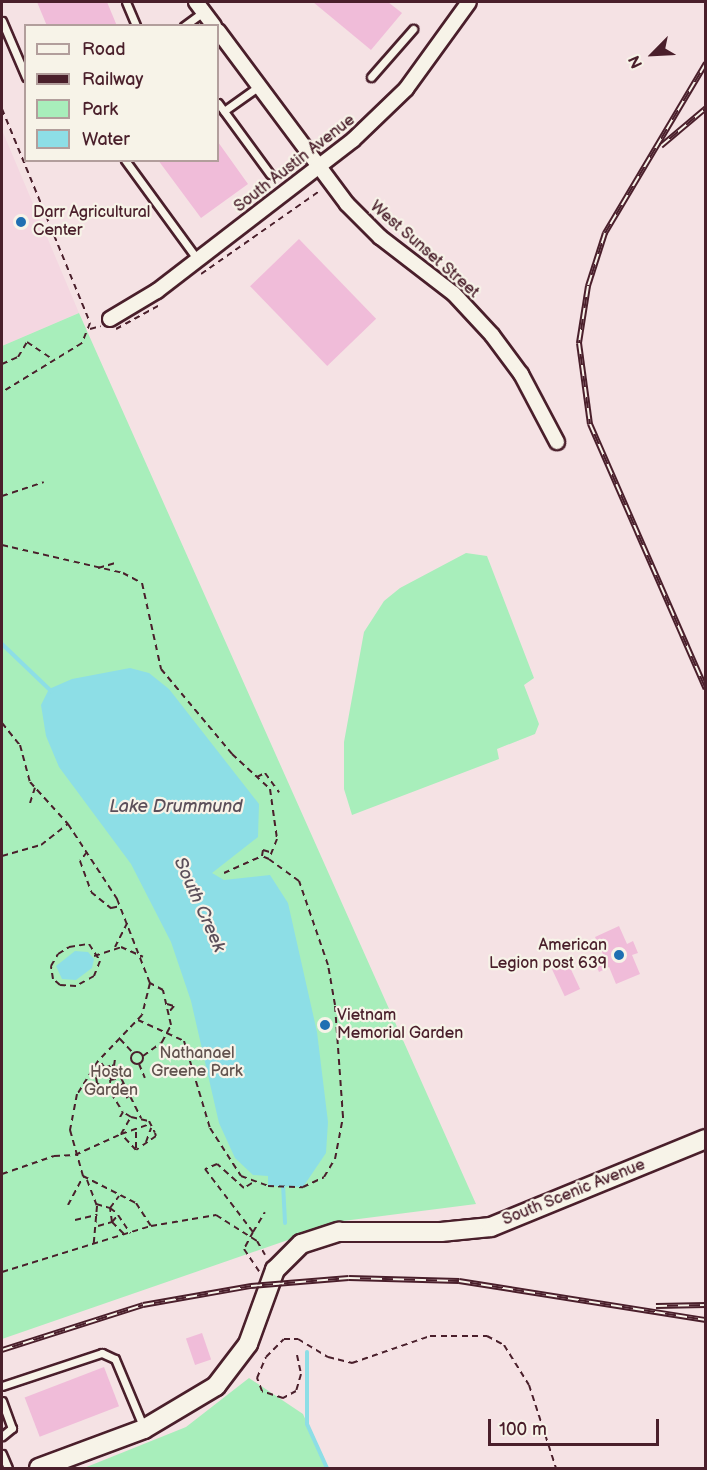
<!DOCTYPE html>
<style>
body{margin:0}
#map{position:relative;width:707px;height:1470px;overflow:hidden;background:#f5e2e4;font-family:"Balsamiq Sans",sans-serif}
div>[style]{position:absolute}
.built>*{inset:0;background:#f4d7e1}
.green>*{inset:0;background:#a8eebb}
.water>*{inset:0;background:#8ddee6}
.stream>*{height:4px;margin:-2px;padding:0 2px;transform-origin:2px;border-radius:2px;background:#8ddee6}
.building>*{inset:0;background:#f0bcd9;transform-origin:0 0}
.path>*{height:2px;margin-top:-1px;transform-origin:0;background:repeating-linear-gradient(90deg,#4a1f2b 0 6px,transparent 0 10.5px)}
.path>.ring{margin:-1px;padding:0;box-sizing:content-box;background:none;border:2px solid #4a1f2b;border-radius:50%}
.roads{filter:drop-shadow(2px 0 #4a1f2b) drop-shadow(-2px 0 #4a1f2b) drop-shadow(0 2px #4a1f2b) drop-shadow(0 -2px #4a1f2b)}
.service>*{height:7px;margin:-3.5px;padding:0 3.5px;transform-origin:3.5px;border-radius:3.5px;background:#f7f3e8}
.minor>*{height:14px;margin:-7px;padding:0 7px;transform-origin:7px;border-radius:7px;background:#f7f3e8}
.secondary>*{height:18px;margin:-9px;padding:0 9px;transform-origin:9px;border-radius:9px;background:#f7f3e8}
.rail>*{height:6px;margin-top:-3px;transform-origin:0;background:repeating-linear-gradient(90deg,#f7f3e8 0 11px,#4a1f2b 0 22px);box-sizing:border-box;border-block:2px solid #4a1f2b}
.dots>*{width:16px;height:16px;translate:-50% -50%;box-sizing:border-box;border:3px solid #f7f3e8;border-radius:50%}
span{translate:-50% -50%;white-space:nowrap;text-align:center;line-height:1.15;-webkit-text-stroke:4.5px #f7f3e8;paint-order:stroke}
.street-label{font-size:16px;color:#4a1f2b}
.poi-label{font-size:16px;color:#4a1f2b}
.left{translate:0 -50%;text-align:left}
.right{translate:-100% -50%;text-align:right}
.park-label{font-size:16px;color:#62534f}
.water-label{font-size:18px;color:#5b4f5a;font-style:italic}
.frame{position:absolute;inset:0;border:3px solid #4a1f2b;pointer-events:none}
.legend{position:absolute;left:24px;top:24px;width:195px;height:138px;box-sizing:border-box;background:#f7f3e8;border:2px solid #b29e9c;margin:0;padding:8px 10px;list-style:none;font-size:18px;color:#4a1f2b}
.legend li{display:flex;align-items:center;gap:12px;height:30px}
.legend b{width:30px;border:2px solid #b29e9c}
.north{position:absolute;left:623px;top:24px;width:60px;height:60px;-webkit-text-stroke:4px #f7f3e8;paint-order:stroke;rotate:246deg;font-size:16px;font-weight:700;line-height:24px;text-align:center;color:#4a1f2b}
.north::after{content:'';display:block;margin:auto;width:21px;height:27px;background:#4a1f2b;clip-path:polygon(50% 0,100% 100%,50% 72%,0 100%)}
.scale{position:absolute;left:488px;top:1419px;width:171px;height:27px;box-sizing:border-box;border:3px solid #4a1f2b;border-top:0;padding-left:8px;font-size:18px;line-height:21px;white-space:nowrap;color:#4a1f2b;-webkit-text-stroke:4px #f7f3e8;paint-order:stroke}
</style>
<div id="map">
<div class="built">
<div style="clip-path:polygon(2px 130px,79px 313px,2px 346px)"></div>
</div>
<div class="green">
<div style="clip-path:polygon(79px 313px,476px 1204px,343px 1221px,2px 1339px,2px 346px)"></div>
<div style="clip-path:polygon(466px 553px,487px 556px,534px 678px,524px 685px,539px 724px,535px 734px,497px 749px,499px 759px,352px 815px,344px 789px,344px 742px,364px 632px,384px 601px,400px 588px)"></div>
<div style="clip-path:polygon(249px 1378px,303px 1414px,327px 1468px,84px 1468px,186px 1427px)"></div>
</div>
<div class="water">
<div style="clip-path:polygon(130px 668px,149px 673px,169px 689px,259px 804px,258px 837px,212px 873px,224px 880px,270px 875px,288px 903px,317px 1032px,328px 1122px,326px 1153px,303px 1187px,268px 1186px,268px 1176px,253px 1175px,235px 1158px,219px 1123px,191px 1001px,171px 942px,131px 864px,59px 767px,46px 736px,41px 705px,49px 689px,72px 679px)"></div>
<div style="clip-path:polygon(75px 951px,88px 952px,94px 959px,92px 968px,76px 980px,62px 979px,56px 966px)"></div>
</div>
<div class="stream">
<div style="left:2px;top:644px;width:68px;rotate:43.8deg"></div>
<div style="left:283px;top:1184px;width:39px;rotate:87deg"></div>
<div style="left:307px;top:1352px;width:72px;rotate:90deg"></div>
<div style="left:307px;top:1424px;width:48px;rotate:65.6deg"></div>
</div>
<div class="building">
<div style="clip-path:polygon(37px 2px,107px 2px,117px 26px,47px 26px)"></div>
<div style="clip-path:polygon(313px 2px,388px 2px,402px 13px,371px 50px)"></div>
<div style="clip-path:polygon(218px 142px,248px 184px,201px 218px,158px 160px,218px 160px)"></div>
<div style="left:299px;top:239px;width:111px;height:68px;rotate:46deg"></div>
<div style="clip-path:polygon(619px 926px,627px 944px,633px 941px,638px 953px,632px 955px,640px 974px,616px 984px,609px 967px,599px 972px,593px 958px,603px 954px,595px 937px)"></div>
<div style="left:567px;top:961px;width:31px;height:17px;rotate:65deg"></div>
<div style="left:202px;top:1333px;width:28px;height:17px;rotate:71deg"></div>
<div style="left:104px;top:1367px;width:42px;height:85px;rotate:69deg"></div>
</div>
<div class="path">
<div style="left:2px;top:109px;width:231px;rotate:67.6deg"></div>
<div style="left:90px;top:323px;width:22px;rotate:112deg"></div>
<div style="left:82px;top:343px;width:94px;rotate:148.5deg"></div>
<div style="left:201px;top:274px;width:146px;rotate:-35deg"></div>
<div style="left:90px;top:329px;width:11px;rotate:-15deg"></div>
<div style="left:116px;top:329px;width:48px;rotate:-28.7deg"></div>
<div style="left:2px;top:364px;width:17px;rotate:-24deg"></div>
<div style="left:18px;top:357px;width:17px;rotate:-59deg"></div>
<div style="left:27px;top:342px;width:30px;rotate:34deg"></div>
<div style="left:2px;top:496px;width:44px;rotate:-18.4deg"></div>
<div style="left:2px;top:545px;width:124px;rotate:13deg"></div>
<div style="left:123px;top:573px;width:21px;rotate:28deg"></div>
<div style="left:142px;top:583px;width:88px;rotate:77.5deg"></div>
<div style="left:161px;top:669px;width:111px;rotate:50.1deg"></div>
<div style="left:232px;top:754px;width:52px;rotate:42.6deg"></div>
<div style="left:270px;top:789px;width:50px;rotate:82deg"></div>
<div style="left:277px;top:839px;width:22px;rotate:112deg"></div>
<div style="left:269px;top:859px;width:8px;rotate:-157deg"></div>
<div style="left:262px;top:856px;width:6px;rotate:-81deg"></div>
<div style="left:263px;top:850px;width:7px;rotate:16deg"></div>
<div style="left:98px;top:568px;width:18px;rotate:-16deg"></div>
<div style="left:2px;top:723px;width:28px;rotate:51deg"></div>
<div style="left:20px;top:745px;width:38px;rotate:75deg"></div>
<div style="left:30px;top:782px;width:57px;rotate:47.9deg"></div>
<div style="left:68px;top:824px;width:90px;rotate:56.8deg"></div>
<div style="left:117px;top:899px;width:90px;rotate:68.6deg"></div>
<div style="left:150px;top:983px;width:33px;rotate:104deg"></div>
<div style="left:142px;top:1015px;width:64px;rotate:133.7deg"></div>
<div style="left:98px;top:1061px;width:39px;rotate:122deg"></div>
<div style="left:77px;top:1094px;width:37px;rotate:101deg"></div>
<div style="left:70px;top:1130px;width:48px;rotate:74.2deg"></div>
<div style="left:83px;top:1176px;width:59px;rotate:27deg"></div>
<div style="left:136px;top:1203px;width:27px;rotate:57deg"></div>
<div style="left:151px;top:1226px;width:66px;rotate:-9.6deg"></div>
<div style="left:216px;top:1215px;width:49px;rotate:32.4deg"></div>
<div style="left:257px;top:1241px;width:16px;rotate:60deg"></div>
<div style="left:257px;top:777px;width:9px;rotate:-27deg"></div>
<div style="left:265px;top:773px;width:24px;rotate:54deg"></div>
<div style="left:30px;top:803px;width:16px;rotate:-72deg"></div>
<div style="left:87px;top:852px;width:11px;rotate:128deg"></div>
<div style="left:80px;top:861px;width:33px;rotate:70deg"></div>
<div style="left:91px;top:892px;width:26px;rotate:39deg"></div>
<div style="left:111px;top:908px;width:10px;rotate:-11deg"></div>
<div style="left:2px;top:856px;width:41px;rotate:-15.8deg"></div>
<div style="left:41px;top:845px;width:34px;rotate:-38deg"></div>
<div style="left:224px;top:873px;width:42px;rotate:-24.1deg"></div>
<div style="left:89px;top:944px;width:20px;rotate:57deg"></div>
<div style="left:100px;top:961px;width:16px;rotate:112deg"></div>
<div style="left:94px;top:976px;width:21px;rotate:151deg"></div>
<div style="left:76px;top:986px;width:16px;rotate:-176deg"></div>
<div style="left:60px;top:985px;width:9px;rotate:-139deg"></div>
<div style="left:53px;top:979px;width:13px;rotate:-99deg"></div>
<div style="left:51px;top:966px;width:14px;rotate:-60deg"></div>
<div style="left:58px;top:954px;width:13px;rotate:-32deg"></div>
<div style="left:69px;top:947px;width:20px;rotate:-9deg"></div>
<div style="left:115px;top:947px;width:29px;rotate:-63deg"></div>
<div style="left:94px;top:956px;width:28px;rotate:-18deg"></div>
<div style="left:121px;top:947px;width:24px;rotate:24deg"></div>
<div style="left:167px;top:1004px;width:7px;rotate:16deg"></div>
<div style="left:174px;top:1006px;width:8px;rotate:130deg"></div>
<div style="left:138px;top:1020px;width:51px;rotate:24.5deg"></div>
<div style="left:184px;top:1041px;width:91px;rotate:73.4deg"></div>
<div style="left:210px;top:1128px;width:57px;rotate:57.1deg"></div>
<div style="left:241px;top:1176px;width:29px;rotate:20deg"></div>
<div style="left:268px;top:1186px;width:35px;rotate:2deg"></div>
<div style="left:303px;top:1187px;width:23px;rotate:-25deg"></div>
<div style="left:324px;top:1177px;width:21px;rotate:-59deg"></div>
<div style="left:335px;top:1159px;width:43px;rotate:-79.2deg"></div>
<div style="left:343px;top:1117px;width:112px;rotate:-94.1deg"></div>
<div style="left:335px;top:1005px;width:41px;rotate:-99.9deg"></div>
<div style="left:328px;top:965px;width:89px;rotate:-109deg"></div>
<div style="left:299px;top:881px;width:37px;rotate:-144deg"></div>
<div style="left:120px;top:1039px;width:18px;rotate:47deg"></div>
<div class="ring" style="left:131px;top:1052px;width:10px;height:10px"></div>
<div style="left:143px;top:1056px;width:24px;rotate:-36deg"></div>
<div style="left:162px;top:1042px;width:19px;rotate:-62deg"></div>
<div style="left:171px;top:1025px;width:36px;rotate:-103deg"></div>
<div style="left:163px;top:990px;width:15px;rotate:-152deg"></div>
<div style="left:139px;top:1064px;width:15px;rotate:67deg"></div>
<div style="left:114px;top:1066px;width:7px;rotate:-82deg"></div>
<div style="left:111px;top:1079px;width:13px;rotate:-119deg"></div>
<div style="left:105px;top:1068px;width:8px;rotate:-23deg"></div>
<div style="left:112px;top:1065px;width:8px;rotate:30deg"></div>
<div style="left:119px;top:1069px;width:9px;rotate:77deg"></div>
<div style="left:97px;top:1083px;width:6px;rotate:-99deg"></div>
<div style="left:96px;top:1077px;width:13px;rotate:-45deg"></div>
<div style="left:105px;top:1068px;width:10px;rotate:-127deg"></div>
<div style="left:88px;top:1088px;width:10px;rotate:-29deg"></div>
<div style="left:97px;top:1083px;width:17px;rotate:36deg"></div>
<div style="left:111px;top:1093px;width:22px;rotate:58deg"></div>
<div style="left:119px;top:1091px;width:10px;rotate:45deg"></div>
<div style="left:126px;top:1098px;width:5px;rotate:-37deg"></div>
<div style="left:111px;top:1093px;width:13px;rotate:-94deg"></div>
<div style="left:110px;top:1080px;width:11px;rotate:-10deg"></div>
<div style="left:121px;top:1078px;width:45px;rotate:63.4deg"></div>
<div style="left:112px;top:1094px;width:18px;rotate:-43deg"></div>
<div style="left:131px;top:1117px;width:18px;rotate:13deg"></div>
<div style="left:149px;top:1121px;width:13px;rotate:63deg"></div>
<div style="left:155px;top:1133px;width:3px;rotate:72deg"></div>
<div style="left:156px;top:1136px;width:24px;rotate:145deg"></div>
<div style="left:136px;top:1150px;width:22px;rotate:-133deg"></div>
<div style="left:121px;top:1134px;width:31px;rotate:-19deg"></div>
<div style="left:136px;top:1132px;width:18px;rotate:90deg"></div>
<div style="left:146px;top:1142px;width:15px;rotate:-70deg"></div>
<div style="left:2px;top:1174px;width:55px;rotate:-19.1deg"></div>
<div style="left:54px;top:1156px;width:21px;rotate:-3deg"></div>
<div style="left:75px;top:1155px;width:51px;rotate:-24.5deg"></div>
<div style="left:121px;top:1134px;width:20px;rotate:-60deg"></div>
<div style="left:131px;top:1117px;width:9px;rotate:-148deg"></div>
<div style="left:123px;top:1112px;width:6px;rotate:121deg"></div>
<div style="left:87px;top:1180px;width:28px;rotate:69deg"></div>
<div style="left:97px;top:1206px;width:38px;rotate:95deg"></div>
<div style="left:252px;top:1183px;width:9px;rotate:148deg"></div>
<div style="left:244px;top:1188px;width:36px;rotate:-138deg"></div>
<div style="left:217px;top:1164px;width:13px;rotate:157deg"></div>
<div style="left:205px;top:1169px;width:79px;rotate:52.7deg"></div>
<div style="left:253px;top:1232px;width:19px;rotate:118deg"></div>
<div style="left:244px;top:1249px;width:27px;rotate:56deg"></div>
<div style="left:96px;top:1204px;width:15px;rotate:16deg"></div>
<div style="left:110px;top:1208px;width:15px;rotate:-53deg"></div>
<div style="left:68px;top:1205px;width:32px;rotate:-62deg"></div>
<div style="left:75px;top:1220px;width:23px;rotate:-13deg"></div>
<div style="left:112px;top:1222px;width:9px;rotate:-49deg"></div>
<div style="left:118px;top:1215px;width:22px;rotate:56deg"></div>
<div style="left:112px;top:1222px;width:14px;rotate:-98deg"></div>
<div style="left:110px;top:1208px;width:10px;rotate:37deg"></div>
<div style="left:98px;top:1226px;width:15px;rotate:-16deg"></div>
<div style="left:112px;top:1222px;width:18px;rotate:45deg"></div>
<div style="left:253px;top:1232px;width:23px;rotate:-59deg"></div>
<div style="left:2px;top:1272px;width:156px;rotate:-17.2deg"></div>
<div style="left:297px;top:1355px;width:19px;rotate:78deg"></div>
<div style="left:301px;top:1374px;width:18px;rotate:106deg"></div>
<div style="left:296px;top:1391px;width:15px;rotate:152deg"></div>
<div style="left:283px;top:1398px;width:22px;rotate:-162deg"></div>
<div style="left:262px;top:1391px;width:14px;rotate:-111deg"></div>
<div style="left:257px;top:1378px;width:23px;rotate:-67deg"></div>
<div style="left:266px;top:1357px;width:25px;rotate:-45deg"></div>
<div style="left:284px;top:1339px;width:14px"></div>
<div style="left:298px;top:1339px;width:35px;rotate:31deg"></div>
<div style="left:328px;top:1357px;width:25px;rotate:14deg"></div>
<div style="left:352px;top:1363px;width:83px;rotate:-19.1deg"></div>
<div style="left:430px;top:1336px;width:57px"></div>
<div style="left:487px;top:1336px;width:19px;rotate:28deg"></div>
<div style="left:504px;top:1345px;width:47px;rotate:58deg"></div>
<div style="left:529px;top:1385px;width:87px;rotate:72deg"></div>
</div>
<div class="roads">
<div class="service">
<div style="left:126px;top:2px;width:26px;rotate:67deg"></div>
<div style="left:2px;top:21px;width:61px;rotate:66.8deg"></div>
<div style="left:184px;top:26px;width:24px;rotate:-36deg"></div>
<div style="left:371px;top:77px;width:64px;rotate:-48.8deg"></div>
<div style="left:218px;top:103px;width:88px;rotate:53.8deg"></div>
<div style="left:224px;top:111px;width:43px;rotate:-35.5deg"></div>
<div style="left:125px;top:160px;width:124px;rotate:53.9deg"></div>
<div style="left:2px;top:1386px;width:105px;rotate:-18.3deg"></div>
<div style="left:102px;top:1353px;width:14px;rotate:25deg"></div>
<div style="left:115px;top:1359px;width:73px;rotate:67.3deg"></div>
<div style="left:2px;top:1401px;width:29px;rotate:70deg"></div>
<div style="left:12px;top:1428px;width:13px;rotate:141deg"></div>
<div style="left:2px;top:1454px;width:15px;rotate:67deg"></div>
</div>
<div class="minor">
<div style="left:196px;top:2px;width:30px;rotate:53deg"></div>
<div style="left:218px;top:31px;width:216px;rotate:53.3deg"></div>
<div style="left:347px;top:204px;width:47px;rotate:45deg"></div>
<div style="left:380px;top:237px;width:93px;rotate:37.6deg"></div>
<div style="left:454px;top:294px;width:56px;rotate:47.2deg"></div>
<div style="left:492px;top:335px;width:49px;rotate:53.4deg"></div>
<div style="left:521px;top:374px;width:77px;rotate:62.1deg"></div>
<div style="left:110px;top:319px;width:55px;rotate:-30.8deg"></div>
<div style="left:157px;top:291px;width:247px;rotate:-37.6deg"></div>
<div style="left:353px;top:140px;width:74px;rotate:-43.9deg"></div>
<div style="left:406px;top:89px;width:107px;rotate:-54.1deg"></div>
</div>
<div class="secondary">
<div style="left:39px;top:1468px;width:112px;rotate:-20.4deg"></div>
<div style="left:144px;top:1429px;width:84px;rotate:-30.8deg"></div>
<div style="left:216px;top:1386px;width:53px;rotate:-52.7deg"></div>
<div style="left:248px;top:1344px;width:79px;rotate:-70deg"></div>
<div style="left:275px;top:1270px;width:37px;rotate:-45deg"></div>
<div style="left:301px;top:1244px;width:40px;rotate:-18deg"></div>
<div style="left:339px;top:1232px;width:102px"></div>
<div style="left:441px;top:1232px;width:50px;rotate:-5.7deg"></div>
<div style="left:491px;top:1227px;width:232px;rotate:-22.3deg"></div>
</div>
</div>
<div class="rail">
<div style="left:706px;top:63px;width:198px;rotate:120.7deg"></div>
<div style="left:605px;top:233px;width:56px;rotate:107.8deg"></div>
<div style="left:588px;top:286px;width:58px;rotate:99deg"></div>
<div style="left:579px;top:343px;width:82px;rotate:82.3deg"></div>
<div style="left:590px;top:424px;width:289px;rotate:66.4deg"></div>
<div style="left:661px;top:146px;width:59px;rotate:-40.2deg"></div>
<div style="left:656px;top:1306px;width:50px;rotate:-1.1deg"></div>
<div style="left:2px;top:1350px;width:148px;rotate:-17.7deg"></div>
<div style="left:143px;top:1305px;width:110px;rotate:-10deg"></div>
<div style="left:251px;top:1286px;width:98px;rotate:-4.7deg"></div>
<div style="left:349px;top:1278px;width:110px;rotate:1.6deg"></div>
<div style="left:459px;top:1281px;width:250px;rotate:9deg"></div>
</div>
<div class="dots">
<div style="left:21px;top:222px;background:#1f6fb2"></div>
<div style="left:619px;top:955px;background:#1f6fb2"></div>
<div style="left:325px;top:1025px;background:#1f6fb2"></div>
</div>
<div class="street-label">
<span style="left:295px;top:164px;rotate:-38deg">South Austin Avenue</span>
<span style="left:424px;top:250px;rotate:41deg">West Sunset Street</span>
<span style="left:574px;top:1193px;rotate:-22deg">South Scenic Avenue</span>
</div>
<div class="poi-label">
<span class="left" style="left:33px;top:222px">Darr Agricultural<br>Center</span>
<span class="right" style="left:607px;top:955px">American<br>Legion post 639</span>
<span class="left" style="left:337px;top:1025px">Vietnam<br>Memorial Garden</span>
</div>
<div class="park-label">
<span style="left:197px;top:1063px">Nathanael<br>Greene Park</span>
<span style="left:111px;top:1082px">Hosta<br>Garden</span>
</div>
<div class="water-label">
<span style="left:176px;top:807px">Lake Drummund</span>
<span style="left:199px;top:905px;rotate:66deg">South Creek</span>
</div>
<div class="frame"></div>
<ul class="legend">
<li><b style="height:8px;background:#f7f3e8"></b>Road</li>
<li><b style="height:8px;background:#4a1f2b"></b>Railway</li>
<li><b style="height:16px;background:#a8eebb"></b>Park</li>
<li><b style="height:16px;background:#8ddee6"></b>Water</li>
</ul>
<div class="north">N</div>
<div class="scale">100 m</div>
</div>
